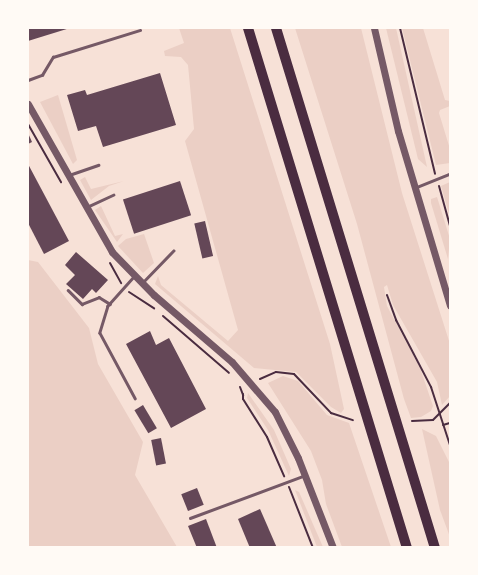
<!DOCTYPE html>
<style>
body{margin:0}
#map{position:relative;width:478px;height:575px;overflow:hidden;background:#f7e1d7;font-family:"Nunito Sans",sans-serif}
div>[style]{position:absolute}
.green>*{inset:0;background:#ebcfc5}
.building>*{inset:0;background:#644757;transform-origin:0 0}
.path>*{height:2px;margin:-1px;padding:0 1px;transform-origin:1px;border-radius:1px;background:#4a2c40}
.service>*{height:2.5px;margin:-1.25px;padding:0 1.25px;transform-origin:1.25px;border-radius:1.25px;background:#755966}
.tertiary>*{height:7px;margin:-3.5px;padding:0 3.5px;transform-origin:3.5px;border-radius:3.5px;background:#755966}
.motorway>*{height:10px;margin:-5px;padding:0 5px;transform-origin:5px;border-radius:5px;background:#4a2c40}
span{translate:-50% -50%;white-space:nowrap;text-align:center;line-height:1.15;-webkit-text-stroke:4px #fffaf5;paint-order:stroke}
.frame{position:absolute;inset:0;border:29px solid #fffaf5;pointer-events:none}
</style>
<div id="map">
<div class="green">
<div style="clip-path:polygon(179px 28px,230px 28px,330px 344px,344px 409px,341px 413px,331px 407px,296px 372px,254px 368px,155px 284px,158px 276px,161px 285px,228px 341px,238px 330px,185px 141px,194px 129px,188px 65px,181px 57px,165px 56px,164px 51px,184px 43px)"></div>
<div style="clip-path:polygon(295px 28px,361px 28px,402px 193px,450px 344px,450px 396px,442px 405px,437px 382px,393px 305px,387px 285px,384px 287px,387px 306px,420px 368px,433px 406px,431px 411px,421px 417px,411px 418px,404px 399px,357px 224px)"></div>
<div style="clip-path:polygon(386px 28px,396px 28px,427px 167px,418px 159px)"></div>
<div style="clip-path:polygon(402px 28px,423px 28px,445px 100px,450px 101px,450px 106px,440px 110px,439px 113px,450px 149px,450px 163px,436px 165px)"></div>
<div style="clip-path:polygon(58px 95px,77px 160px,73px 164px,40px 102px)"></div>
<div style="clip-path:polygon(85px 177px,91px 189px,124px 181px,109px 186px,91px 200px,80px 180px)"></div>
<div style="clip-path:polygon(450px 182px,450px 217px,441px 186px)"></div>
<div style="clip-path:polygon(437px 197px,450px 239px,448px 259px,431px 203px,431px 199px)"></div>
<div style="clip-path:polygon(101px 206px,115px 236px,123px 234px,117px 242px,95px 210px)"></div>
<div style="clip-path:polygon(144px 234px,154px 263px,143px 273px,118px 246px,126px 239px)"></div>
<div style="clip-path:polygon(28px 260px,38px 262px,89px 328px,98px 364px,143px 442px,135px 475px,177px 547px,28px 547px)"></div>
<div style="clip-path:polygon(283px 376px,298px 381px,327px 415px,349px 423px,391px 547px,342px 547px,326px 504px,322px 480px,311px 451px,268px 383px)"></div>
<div style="clip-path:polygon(248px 393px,274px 430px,291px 469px,289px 476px,268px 430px,247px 398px)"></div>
<div style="clip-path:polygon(422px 429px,436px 436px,450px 464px,450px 537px,440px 510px)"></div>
<div style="clip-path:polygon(295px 490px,299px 492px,323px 547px,317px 547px)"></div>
</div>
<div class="building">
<div style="clip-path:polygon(28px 28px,70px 28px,28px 41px)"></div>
<div style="clip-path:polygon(160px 73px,176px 125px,103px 147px,96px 126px,78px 131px,67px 95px,85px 90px,87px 95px)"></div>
<div style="clip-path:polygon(28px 133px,32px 142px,28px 144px)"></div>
<div style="clip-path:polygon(28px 164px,69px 241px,44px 254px,28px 223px)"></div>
<div style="left:180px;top:181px;width:36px;height:60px;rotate:72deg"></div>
<div style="left:205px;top:221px;width:36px;height:11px;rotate:77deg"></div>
<div style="clip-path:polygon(76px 252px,108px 280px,96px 293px,92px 289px,83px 299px,66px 284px,75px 275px,65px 265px)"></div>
<div style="clip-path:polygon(150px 331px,156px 345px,169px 338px,206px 409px,171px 428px,126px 344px)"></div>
<div style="left:143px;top:405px;width:27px;height:10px;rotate:59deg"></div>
<div style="left:161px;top:438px;width:26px;height:10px;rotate:79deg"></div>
<div style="left:197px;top:488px;width:18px;height:17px;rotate:68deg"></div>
<div style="clip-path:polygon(260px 509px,277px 548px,250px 548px,238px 519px)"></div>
<div style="clip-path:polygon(206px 519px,217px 548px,197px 548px,188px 526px)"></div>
</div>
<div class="path">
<div style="left:400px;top:28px;width:150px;rotate:76.5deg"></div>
<div style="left:28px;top:124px;width:67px;rotate:60.4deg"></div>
<div style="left:439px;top:186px;width:41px;rotate:74.6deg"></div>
<div style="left:450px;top:259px;width:9px;rotate:90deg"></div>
<div style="left:110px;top:263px;width:23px;rotate:61deg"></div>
<div style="left:129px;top:292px;width:30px;rotate:33deg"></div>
<div style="left:387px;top:295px;width:27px;rotate:70deg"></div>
<div style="left:396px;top:320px;width:76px;rotate:62.4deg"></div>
<div style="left:431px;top:387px;width:61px;rotate:71.9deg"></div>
<div style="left:163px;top:316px;width:87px;rotate:40.8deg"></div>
<div style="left:260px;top:379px;width:17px;rotate:-24deg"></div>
<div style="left:276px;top:372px;width:18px;rotate:6deg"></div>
<div style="left:294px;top:374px;width:54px;rotate:46.5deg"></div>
<div style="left:331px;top:413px;width:23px;rotate:18deg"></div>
<div style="left:240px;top:387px;width:9px;rotate:69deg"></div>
<div style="left:243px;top:394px;width:5px;rotate:90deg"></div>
<div style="left:243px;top:399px;width:45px;rotate:57.7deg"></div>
<div style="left:267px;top:437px;width:43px;rotate:66.4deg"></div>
<div style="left:412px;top:421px;width:21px;rotate:-3deg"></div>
<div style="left:433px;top:420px;width:24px;rotate:-45deg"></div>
<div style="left:443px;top:425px;width:7px;rotate:-16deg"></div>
<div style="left:289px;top:487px;width:66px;rotate:68.5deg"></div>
</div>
<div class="service">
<div style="left:28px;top:80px;width:15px;rotate:-20deg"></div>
<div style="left:42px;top:75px;width:21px;rotate:-59deg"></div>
<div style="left:53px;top:57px;width:91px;rotate:-17.2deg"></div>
<div style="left:69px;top:175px;width:31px;rotate:-19deg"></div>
<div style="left:417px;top:187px;width:35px;rotate:-22deg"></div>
<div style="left:87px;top:207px;width:29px;rotate:-25deg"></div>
<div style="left:134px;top:277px;width:39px;rotate:132deg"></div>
<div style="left:108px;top:306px;width:28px;rotate:107deg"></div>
<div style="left:100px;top:333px;width:74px;rotate:61.7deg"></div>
<div style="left:142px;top:283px;width:45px;rotate:-45.9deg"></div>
<div style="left:68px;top:290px;width:20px;rotate:45deg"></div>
<div style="left:82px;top:304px;width:18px;rotate:-22deg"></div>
<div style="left:99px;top:297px;width:13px;rotate:32deg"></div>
<div style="left:190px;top:518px;width:121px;rotate:-20.4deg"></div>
</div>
<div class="tertiary">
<div style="left:374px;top:28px;width:106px;rotate:76.9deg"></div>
<div style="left:398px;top:131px;width:182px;rotate:73.4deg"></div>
<div style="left:28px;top:104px;width:170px;rotate:60.4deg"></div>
<div style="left:112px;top:252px;width:60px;rotate:45.7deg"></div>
<div style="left:154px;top:295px;width:103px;rotate:40.7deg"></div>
<div style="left:232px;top:362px;width:66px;rotate:49.3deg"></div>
<div style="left:275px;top:412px;width:51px;rotate:63.4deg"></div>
<div style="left:298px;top:458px;width:97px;rotate:68.7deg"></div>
</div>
<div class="motorway">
<div style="left:248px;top:28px;width:544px;rotate:73deg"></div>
<div style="left:276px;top:28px;width:544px;rotate:73deg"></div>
</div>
<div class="frame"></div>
</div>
